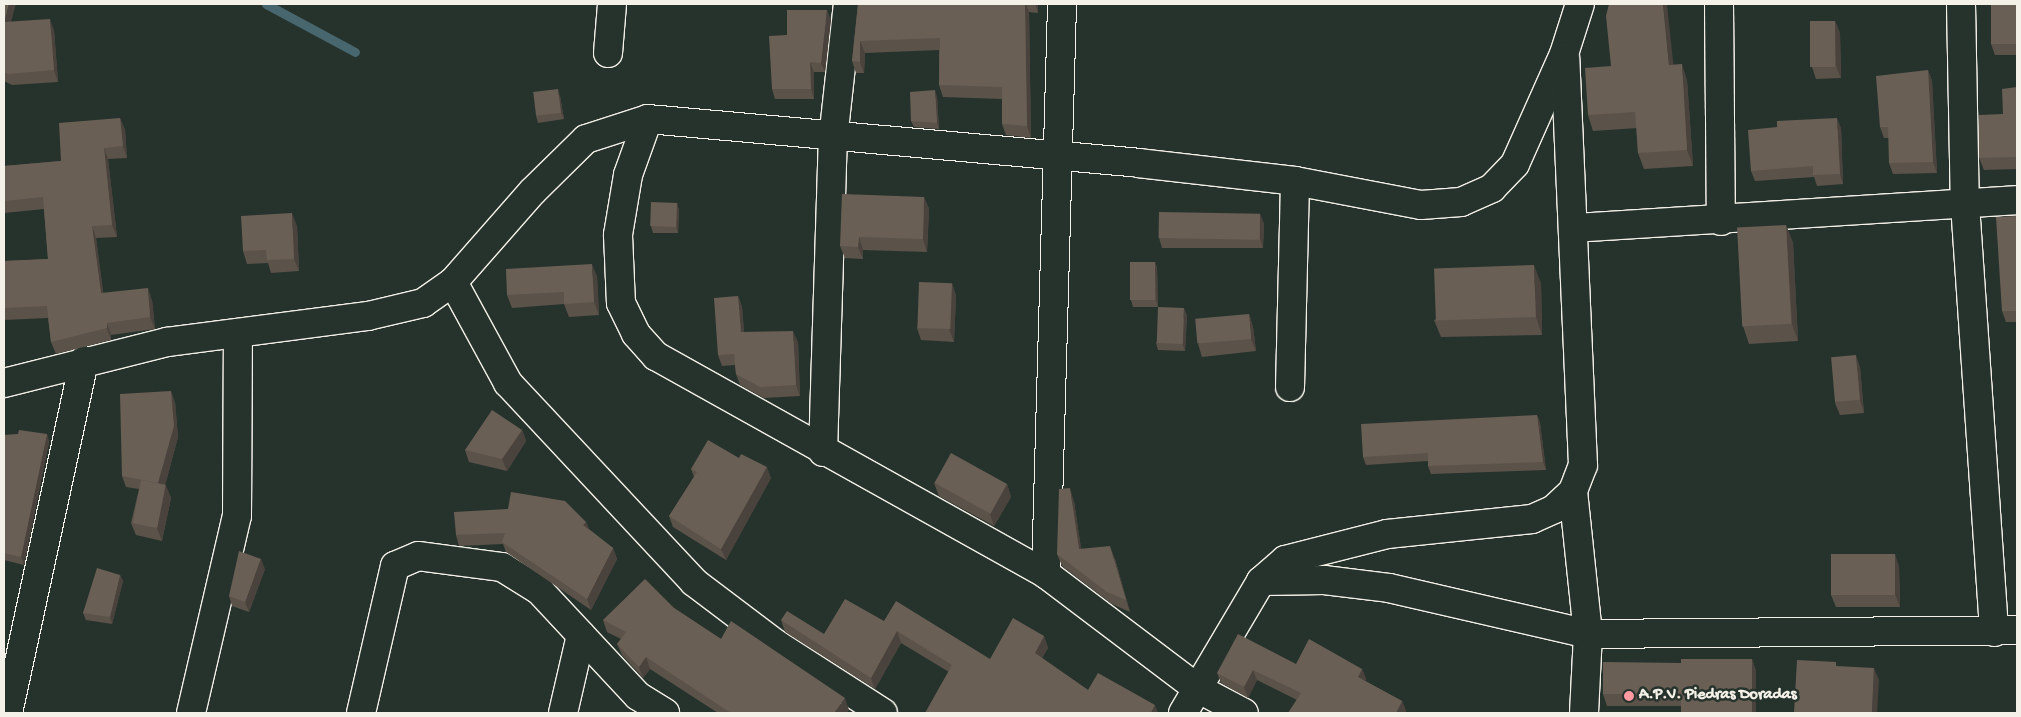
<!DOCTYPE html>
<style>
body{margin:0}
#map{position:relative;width:2021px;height:717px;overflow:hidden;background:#26332d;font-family:"Gochi Hand",sans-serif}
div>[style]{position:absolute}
.stream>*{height:9px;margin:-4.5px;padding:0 4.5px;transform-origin:4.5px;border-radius:4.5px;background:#47666e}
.roads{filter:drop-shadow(1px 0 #f4f1e8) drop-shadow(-1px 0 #f4f1e8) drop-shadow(0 1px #f4f1e8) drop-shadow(0 -1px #f4f1e8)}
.minor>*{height:28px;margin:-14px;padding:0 14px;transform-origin:14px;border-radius:14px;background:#26332d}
.tertiary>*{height:28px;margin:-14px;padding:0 14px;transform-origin:14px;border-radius:14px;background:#26332d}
.wall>*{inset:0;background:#5b5249}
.shaded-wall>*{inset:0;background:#4a423c}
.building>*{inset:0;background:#6a5f55;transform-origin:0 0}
.dots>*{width:14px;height:14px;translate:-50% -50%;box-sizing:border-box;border:2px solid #26332d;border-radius:50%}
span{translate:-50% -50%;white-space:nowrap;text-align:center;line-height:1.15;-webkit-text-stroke:5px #26332d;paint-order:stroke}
.poi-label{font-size:16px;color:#f4f1e8;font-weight:700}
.left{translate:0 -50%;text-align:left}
.frame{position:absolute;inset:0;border:5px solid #f4f1e8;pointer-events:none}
</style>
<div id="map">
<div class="stream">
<div style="left:266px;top:4px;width:101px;rotate:28.3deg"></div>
</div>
<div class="roads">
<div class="minor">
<div style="left:1719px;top:4px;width:217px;rotate:89.5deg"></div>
<div style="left:1961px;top:4px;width:200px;rotate:88.9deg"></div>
<div style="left:1965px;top:204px;width:429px;rotate:86.1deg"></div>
<div style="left:608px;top:53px;width:49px;rotate:-85.3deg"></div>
<div style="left:648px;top:119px;width:59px;rotate:109.7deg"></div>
<div style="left:628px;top:175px;width:61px;rotate:99.5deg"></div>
<div style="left:618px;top:235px;width:68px;rotate:87.5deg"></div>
<div style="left:621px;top:303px;width:34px;rotate:64deg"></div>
<div style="left:636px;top:334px;width:30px;rotate:48deg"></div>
<div style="left:656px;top:356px;width:447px;rotate:29.2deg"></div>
<div style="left:1046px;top:574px;width:189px;rotate:37.1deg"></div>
<div style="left:1197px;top:688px;width:53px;rotate:28deg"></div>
<div style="left:1574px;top:228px;width:444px;rotate:-3.6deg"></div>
<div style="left:453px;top:282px;width:115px;rotate:61.4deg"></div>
<div style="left:508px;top:383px;width:272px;rotate:46.9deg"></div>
<div style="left:694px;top:582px;width:103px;rotate:37.1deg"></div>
<div style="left:776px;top:644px;width:127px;rotate:32.8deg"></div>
<div style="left:1290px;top:387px;width:206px;rotate:-88.6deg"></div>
<div style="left:823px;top:452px;width:313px;rotate:-88.2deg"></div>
<div style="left:833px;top:139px;width:136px;rotate:-83.7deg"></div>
<div style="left:1573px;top:491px;width:144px;rotate:84deg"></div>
<div style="left:1588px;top:634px;width:79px;rotate:92.9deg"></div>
<div style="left:1046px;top:574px;width:570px;rotate:-88.39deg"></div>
<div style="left:1261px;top:581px;width:63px;rotate:-0.9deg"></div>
<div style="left:1324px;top:580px;width:65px;rotate:7deg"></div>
<div style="left:1389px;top:588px;width:204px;rotate:13deg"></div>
<div style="left:1588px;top:634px;width:429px;rotate:-0.5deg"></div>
<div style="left:8px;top:713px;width:361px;rotate:-77.8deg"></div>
<div style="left:191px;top:713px;width:202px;rotate:-76.9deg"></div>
<div style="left:237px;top:516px;width:183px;rotate:-89.7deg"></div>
<div style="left:361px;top:713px;width:151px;rotate:-77deg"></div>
<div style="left:395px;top:566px;width:25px;rotate:-23deg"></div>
<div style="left:418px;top:556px;width:85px;rotate:7.5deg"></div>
<div style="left:502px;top:567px;width:44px;rotate:31.9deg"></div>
<div style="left:539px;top:590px;width:145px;rotate:47deg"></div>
<div style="left:638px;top:696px;width:32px;rotate:32deg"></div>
<div style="left:563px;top:713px;width:80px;rotate:-77deg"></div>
</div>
<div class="tertiary">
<div style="left:4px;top:383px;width:168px;rotate:-14.1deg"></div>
<div style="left:167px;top:342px;width:203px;rotate:-7.4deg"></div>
<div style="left:368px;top:316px;width:57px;rotate:-13.3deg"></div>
<div style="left:423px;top:303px;width:37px;rotate:-35deg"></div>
<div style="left:453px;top:282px;width:121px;rotate:-48.7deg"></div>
<div style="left:533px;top:191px;width:74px;rotate:-44.5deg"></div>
<div style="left:586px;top:139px;width:65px;rotate:-17.9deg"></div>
<div style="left:648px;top:119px;width:492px;rotate:5.1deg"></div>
<div style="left:1138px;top:163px;width:158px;rotate:6.5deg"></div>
<div style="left:1295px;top:181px;width:128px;rotate:10.8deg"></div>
<div style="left:1421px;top:205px;width:40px;rotate:-4.3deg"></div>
<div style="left:1461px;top:202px;width:34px;rotate:-24deg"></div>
<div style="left:1492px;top:188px;width:33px;rotate:-46deg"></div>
<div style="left:1515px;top:164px;width:120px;rotate:-66deg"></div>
<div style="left:1564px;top:54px;width:52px;rotate:-72.3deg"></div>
<div style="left:1183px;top:713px;width:153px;rotate:-59.4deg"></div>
<div style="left:1261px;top:581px;width:32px;rotate:-41deg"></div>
<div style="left:1285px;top:560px;width:105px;rotate:-14.3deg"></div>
<div style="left:1387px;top:534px;width:146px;rotate:-5.9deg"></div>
<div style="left:1532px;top:519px;width:24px;rotate:-24deg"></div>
<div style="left:1554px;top:509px;width:26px;rotate:-43deg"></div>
<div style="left:1573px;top:491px;width:28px;rotate:-69deg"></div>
<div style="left:1583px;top:465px;width:407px;rotate:-92.5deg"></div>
</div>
</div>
<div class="wall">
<div style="clip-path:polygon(4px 4px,11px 22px,54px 30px,58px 82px,12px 85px,4px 81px)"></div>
<div style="clip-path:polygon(858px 4px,1038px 4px,1038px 13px,1029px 12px,1031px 138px,1006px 135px,1002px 124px,1002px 99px,943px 97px,939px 85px,939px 50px,865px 53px,864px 73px,856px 73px,852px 61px)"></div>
<div style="clip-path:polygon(2017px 4px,2017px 55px,1995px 55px,1991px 44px)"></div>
<div style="clip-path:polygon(831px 19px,825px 72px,814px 72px,814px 99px,775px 99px,772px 89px,787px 35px)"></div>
<div style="clip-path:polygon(1835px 21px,1840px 33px,1841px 78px,1816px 79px,1812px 67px)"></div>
<div style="clip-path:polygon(1673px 65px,1687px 80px,1693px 166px,1644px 169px,1638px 153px,1637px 128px,1593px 131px,1588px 115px)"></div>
<div style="clip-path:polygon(1928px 70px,1932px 81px,1937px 173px,1893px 174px,1889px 163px,1889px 138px,1884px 138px,1880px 127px)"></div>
<div style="clip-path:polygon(2017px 87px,2017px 169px,1984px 170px,1979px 158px,2003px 114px)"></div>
<div style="clip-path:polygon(560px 96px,564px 119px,538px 123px,536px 116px)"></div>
<div style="clip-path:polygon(937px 97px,939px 129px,914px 127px,911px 121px)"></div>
<div style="clip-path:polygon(120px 118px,125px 130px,127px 158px,108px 159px,117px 237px,96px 238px,103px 293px,152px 300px,155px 329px,111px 335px,111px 340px,56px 354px,51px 342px,48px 318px,4px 320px,4px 261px,48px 259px,44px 209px,4px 213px,4px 166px,61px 161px)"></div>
<div style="clip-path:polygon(1841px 128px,1843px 184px,1817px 186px,1814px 177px,1755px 181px,1751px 171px)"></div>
<div style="clip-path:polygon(924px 197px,929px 209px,927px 252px,863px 250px,863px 259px,845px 258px,840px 246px)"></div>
<div style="clip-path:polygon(677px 203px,679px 210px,678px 233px,653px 233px,651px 226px)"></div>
<div style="clip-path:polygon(1260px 214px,1264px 224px,1263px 248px,1162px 248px,1159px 238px)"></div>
<div style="clip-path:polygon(2017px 216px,2017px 322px,2006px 322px,2002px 311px)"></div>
<div style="clip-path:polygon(1786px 225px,1793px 243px,1798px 341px,1749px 344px,1743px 326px)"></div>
<div style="clip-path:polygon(297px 226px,299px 271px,271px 273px,268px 263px,247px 264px,243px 251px)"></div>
<div style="clip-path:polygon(1155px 262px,1157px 268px,1158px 307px,1133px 307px,1131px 300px)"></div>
<div style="clip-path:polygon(597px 276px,599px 315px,569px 317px,564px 304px,512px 308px,507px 295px)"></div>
<div style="clip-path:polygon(952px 283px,956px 296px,954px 342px,921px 340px,917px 328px)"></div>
<div style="clip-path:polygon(1541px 283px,1542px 335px,1441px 337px,1434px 320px)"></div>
<div style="clip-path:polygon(738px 296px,742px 307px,744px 332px,798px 342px,800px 396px,764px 398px,740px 385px,736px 374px,735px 365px,722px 366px,718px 355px)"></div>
<div style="clip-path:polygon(1249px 314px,1253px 327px,1256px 351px,1202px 357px,1198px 344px)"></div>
<div style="clip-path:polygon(1187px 315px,1185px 351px,1158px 350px,1156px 343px)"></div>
<div style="clip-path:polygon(1860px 367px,1864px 413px,1840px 415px,1835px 403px)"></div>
<div style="clip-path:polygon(175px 402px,178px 437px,165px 485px,171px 498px,162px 541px,136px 535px,131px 523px,139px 489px,126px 487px,122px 476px)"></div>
<div style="clip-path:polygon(1537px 415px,1540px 423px,1546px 470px,1431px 474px,1428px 466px,1428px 461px,1366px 465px,1363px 457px)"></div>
<div style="clip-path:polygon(522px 430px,526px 441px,507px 471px,469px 462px,465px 450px)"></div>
<div style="clip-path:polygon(47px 434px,49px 442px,24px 565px,4px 560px,4px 435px)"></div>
<div style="clip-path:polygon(739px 458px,771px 478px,726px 560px,673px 527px,669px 516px,694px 477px,691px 469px)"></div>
<div style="clip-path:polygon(934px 483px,1007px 484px,1011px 497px,994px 526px,939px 496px)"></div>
<div style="clip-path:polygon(1074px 501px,1081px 549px,1115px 559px,1130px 612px,1112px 604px,1062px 566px,1057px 554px)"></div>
<div style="clip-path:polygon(586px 522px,589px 529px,613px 548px,617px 559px,591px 610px,506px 552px,503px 544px,459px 546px,456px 535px)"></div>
<div style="clip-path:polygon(1899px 566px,1900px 607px,1836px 607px,1831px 595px)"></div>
<div style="clip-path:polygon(265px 569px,249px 612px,232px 606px,229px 596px)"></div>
<div style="clip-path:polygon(120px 575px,123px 581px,112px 624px,86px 620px,83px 613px)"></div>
<div style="clip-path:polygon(674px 608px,721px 639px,849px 710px,846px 713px,718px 713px,650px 669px,643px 678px,622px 655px,617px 644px,621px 639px,607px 632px,603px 620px)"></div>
<div style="clip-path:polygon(781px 620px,824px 634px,884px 621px,990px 659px,1044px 636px,1048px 648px,1042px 658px,1088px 690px,949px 672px,901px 643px,875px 689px,785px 632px)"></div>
<div style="clip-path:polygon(1752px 659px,1756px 671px,1756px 713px,1681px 713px,1681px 706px,1607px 706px,1603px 694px,1681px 663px)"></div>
<div style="clip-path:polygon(1296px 664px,1362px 669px,1366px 679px,1365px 681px,1402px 701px,1406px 711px,1405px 713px,1288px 713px,1297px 700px,1257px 680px,1248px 698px,1221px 683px,1217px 673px)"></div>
</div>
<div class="shaded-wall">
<div style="clip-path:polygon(9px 4px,16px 4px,8px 33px,4px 22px)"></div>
<div style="clip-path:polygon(1025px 4px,1026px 4px,1029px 12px,1031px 138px,1027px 126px)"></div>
<div style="clip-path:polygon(1035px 4px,1038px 4px,1038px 13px)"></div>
<div style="clip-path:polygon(1663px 4px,1667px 4px,1675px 80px,1669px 65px)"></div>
<div style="clip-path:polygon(827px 10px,831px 19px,825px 72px,821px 63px)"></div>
<div style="clip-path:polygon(50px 19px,54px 30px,58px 82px,54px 70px)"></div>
<div style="clip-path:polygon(1835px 21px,1840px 33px,1841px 78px,1836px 66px)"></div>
<div style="clip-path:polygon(860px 41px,865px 53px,864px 73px,860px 62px)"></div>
<div style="clip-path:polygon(810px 62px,814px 72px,814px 99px,811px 89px)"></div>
<div style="clip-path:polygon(1682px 64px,1687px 80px,1693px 166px,1687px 150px)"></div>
<div style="clip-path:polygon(1928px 70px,1932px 81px,1937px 173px,1933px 162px)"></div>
<div style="clip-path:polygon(558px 89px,560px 96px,564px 119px,561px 113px)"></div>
<div style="clip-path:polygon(935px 90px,937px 97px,939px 129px,937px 123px)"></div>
<div style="clip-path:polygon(120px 118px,125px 130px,127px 158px,123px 146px)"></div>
<div style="clip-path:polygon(1837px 118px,1841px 128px,1843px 184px,1840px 174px)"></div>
<div style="clip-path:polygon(104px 148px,108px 159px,117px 237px,112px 225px)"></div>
<div style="clip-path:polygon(924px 197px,929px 209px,927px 252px,923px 239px)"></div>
<div style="clip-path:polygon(677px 203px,679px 210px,678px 233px,676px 226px)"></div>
<div style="clip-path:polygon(292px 213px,297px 226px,299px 271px,294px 259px)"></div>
<div style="clip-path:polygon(1260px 214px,1264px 224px,1263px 248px,1260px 238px)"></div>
<div style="clip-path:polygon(1786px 225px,1793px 243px,1798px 341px,1792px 324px)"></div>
<div style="clip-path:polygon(92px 226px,96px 238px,105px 305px,101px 293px)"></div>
<div style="clip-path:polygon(859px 237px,863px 250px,863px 259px,858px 247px)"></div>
<div style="clip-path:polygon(1155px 262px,1157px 268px,1158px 307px,1156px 300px)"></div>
<div style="clip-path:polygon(592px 264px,597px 276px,599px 315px,594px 302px)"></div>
<div style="clip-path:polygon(1534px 265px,1541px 283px,1542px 335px,1536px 317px)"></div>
<div style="clip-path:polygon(952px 283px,956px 296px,954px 342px,949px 329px)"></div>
<div style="clip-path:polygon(148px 288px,152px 300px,155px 329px,150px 317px)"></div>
<div style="clip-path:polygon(738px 296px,742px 307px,745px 344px,741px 332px)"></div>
<div style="clip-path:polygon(1184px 308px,1187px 315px,1185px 351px,1183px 345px)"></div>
<div style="clip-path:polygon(1249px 314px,1253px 327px,1256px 351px,1251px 339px)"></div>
<div style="clip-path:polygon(107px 323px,111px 335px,111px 340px,107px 328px)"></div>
<div style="clip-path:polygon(793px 331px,798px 342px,800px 396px,796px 385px)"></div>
<div style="clip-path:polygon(1856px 355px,1860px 367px,1864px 413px,1860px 400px)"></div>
<div style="clip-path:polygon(171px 391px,175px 402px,178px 437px,163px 494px,158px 483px)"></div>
<div style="clip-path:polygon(1537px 415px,1540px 423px,1546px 470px,1543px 462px)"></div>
<div style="clip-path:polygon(522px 430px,526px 441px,507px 471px,502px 459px)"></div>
<div style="clip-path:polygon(47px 434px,49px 442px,24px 565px,21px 557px)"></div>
<div style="clip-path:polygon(767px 467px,771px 478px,726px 560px,721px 549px)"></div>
<div style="clip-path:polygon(1007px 484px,1011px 497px,994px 526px,990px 514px)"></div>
<div style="clip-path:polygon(166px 485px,171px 498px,162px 541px,157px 528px)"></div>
<div style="clip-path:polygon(1070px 488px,1074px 501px,1083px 561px,1079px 549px)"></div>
<div style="clip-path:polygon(586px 522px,590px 532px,583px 525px)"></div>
<div style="clip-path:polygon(1110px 546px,1115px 559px,1130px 612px,1126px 600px)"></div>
<div style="clip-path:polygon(613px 548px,617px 559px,591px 610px,587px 599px)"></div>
<div style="clip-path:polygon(1895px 554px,1899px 566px,1900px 607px,1895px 594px)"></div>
<div style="clip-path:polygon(261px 559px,265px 569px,249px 612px,245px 602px)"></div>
<div style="clip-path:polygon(120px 575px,123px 581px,112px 624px,110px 617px)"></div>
<div style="clip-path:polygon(897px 631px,901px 643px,875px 689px,871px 678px)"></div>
<div style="clip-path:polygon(1044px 636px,1048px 648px,1039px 664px,1035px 653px)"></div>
<div style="clip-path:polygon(4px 646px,5px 650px,4px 659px)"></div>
<div style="clip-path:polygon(646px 657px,650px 669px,643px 678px,639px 667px)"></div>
<div style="clip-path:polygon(1752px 659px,1756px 671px,1756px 713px,1752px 713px)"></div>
<div style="clip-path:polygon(1874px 668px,1879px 680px,1877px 713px,1872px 713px)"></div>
<div style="clip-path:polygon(1362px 669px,1366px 679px,1361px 688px,1358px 677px)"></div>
<div style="clip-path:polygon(1253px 670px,1257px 680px,1248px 698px,1244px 687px)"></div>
<div style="clip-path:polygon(845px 698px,849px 710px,846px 713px,834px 713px)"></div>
<div style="clip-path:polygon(1402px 701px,1406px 711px,1405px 713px,1396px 713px)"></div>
<div style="clip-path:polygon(1155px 705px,1158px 713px,1151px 713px)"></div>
</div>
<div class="building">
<div style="clip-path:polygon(4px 4px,9px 4px,4px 22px,50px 19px,54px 70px,8px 74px,4px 72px)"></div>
<div style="clip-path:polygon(858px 4px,1025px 4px,1027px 126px,1002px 124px,1002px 87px,939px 85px,940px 38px,860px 41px,860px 62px,852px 61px)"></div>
<div style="clip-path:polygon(1609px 4px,1663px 4px,1669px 65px,1682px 64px,1687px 150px,1638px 153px,1635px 112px,1588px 115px,1585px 68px,1611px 66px,1606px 16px)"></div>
<div style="left:1991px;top:4px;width:26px;height:40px"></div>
<div style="clip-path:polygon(787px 10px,827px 10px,821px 63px,810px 62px,811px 89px,772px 89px,769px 36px,787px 35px)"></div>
<div style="left:1810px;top:21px;width:25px;height:46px"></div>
<div style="clip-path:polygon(1928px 70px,1933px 162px,1889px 163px,1888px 127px,1880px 127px,1876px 76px)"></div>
<div style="clip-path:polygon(2017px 87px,2017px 157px,1979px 158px,1979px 115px,2003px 114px,2002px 89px)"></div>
<div style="left:558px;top:89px;width:24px;height:25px;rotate:83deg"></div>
<div style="clip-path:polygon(935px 90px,937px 123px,911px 121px,910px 92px)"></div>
<div style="clip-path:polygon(120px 118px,123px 146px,104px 148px,112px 225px,92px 226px,101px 293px,148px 288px,150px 317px,107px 323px,107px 328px,51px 342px,47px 306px,4px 308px,4px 261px,48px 259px,43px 197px,4px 201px,4px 166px,61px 161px,59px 123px)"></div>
<div style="clip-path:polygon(1837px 118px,1840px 174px,1813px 175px,1813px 166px,1751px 171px,1748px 130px,1777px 127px,1777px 121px)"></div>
<div style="clip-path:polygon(842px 194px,924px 197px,923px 239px,859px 237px,858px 247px,840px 246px)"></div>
<div style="left:651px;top:202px;width:26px;height:24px;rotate:2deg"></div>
<div style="left:1159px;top:212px;width:101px;height:26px;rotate:1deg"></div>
<div style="clip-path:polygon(292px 213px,294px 259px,267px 260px,266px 250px,243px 251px,241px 216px)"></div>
<div style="clip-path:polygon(2017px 216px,2017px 311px,2002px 311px,1996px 217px)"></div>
<div style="left:1786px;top:225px;width:99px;height:49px;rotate:87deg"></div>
<div style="left:1130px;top:262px;width:25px;height:38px"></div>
<div style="clip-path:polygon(592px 264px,594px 302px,564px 304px,564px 292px,507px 295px,506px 269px)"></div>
<div style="left:1534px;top:265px;width:52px;height:100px;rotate:88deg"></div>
<div style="left:919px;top:282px;width:33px;height:46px;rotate:2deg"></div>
<div style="clip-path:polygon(738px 296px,741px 332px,793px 331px,796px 385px,760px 387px,736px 374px,734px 354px,718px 355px,714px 298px)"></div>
<div style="left:1158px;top:307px;width:26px;height:36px;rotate:2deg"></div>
<div style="left:1249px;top:314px;width:25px;height:54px;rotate:85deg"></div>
<div style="left:1856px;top:355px;width:45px;height:25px;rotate:85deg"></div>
<div style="clip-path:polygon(171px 391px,174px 426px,158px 483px,122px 476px,120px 394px)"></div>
<div style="clip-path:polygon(492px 410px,522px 430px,502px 459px,465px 450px)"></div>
<div style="clip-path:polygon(1537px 415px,1543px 462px,1428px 466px,1428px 453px,1363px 457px,1361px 424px)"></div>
<div style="clip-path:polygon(19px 430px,47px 434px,21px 557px,4px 553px,4px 435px,18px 434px)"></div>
<div style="clip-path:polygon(708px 440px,739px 458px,741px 454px,767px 467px,721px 549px,669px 516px,697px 472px,691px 469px)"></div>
<div style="left:951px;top:453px;width:64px;height:34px;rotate:29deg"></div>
<div style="left:141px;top:480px;width:25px;height:44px;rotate:11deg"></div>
<div style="clip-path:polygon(1070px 488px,1079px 549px,1110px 546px,1126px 600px,1107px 592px,1057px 554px,1059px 489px)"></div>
<div style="clip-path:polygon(511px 492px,565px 501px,586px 522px,583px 525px,613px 548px,587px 599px,502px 542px,505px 533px,456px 535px,454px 512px,508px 509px)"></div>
<div style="clip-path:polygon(239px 551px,261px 559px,245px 602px,229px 596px)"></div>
<div style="left:1831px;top:554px;width:64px;height:41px"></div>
<div style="clip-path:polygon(97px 568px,120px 575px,110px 617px,83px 613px)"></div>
<div style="clip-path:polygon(645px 579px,674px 608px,721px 639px,731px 621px,845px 698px,834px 713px,731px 713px,646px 657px,639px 667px,617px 644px,626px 632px,603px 620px)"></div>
<div style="clip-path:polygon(845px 599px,884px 621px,896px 601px,990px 659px,1013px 618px,1044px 636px,1035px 653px,1088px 690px,1098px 673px,1155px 705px,1151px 713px,925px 713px,952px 665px,897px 631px,871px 678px,781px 620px,787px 611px,824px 634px)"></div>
<div style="clip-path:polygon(1238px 634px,1296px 664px,1309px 639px,1362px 669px,1358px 677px,1402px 701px,1396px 713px,1336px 713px,1333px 712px,1332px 713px,1288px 713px,1301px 693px,1253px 670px,1244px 687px,1217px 673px)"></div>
<div style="clip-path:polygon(1681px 659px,1752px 659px,1752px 713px,1681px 713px,1681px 694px,1603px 694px,1603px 662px,1681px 663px)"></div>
<div style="clip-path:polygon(1797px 660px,1836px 662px,1836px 666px,1874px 668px,1872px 713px,1794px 713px)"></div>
</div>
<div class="dots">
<div style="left:1629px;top:696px;background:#ff9aa2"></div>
</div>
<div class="poi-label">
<span class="left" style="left:1639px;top:696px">A.P.V. Piedras Doradas</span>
</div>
<div class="frame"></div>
</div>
